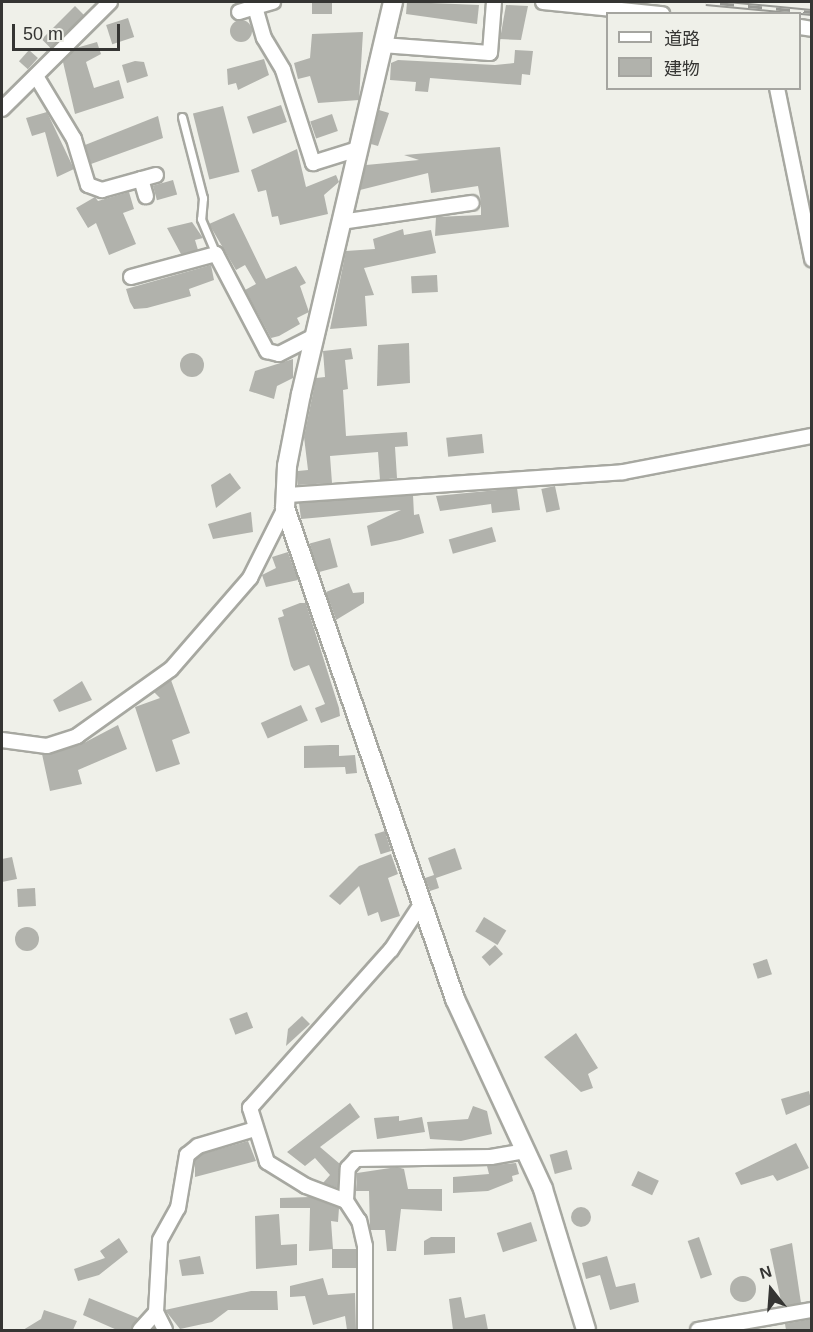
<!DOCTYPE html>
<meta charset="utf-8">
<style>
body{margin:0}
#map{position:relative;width:813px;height:1332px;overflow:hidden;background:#eff0e9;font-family:Arial,"Noto Sans JP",sans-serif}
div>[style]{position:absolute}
.building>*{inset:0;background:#b1b2ac;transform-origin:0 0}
.round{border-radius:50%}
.roads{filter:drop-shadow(2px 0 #a7a8a1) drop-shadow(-2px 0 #a7a8a1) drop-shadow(0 2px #a7a8a1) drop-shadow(0 -2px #a7a8a1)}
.service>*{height:7px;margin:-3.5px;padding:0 3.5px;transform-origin:3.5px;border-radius:3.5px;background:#fff}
.minor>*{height:14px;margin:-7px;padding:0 7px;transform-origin:7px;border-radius:7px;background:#fff}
.tertiary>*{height:18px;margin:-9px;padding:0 9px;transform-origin:9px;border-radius:9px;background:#fff}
.rail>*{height:7px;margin-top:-3.5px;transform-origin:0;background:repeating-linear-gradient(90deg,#eff0e9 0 14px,#989994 0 28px);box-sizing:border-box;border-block:2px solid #989994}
span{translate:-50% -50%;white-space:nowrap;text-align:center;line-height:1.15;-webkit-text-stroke:5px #eff0e9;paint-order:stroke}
.frame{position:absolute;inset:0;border:3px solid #353533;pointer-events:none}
.legend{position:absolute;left:606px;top:12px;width:195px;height:78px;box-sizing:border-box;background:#eff0e9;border:2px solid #a5a5a0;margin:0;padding:8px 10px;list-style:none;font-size:18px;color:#353533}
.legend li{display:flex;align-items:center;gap:12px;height:30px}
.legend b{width:30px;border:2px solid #a5a5a0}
.north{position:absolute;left:741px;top:1260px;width:60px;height:60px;-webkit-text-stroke:4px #eff0e9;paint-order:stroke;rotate:343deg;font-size:16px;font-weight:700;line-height:24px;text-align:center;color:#353533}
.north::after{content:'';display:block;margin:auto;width:21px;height:27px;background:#353533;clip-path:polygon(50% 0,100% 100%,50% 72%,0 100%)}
.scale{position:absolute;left:12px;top:24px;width:108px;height:27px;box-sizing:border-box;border:3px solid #353533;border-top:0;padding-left:8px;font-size:18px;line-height:21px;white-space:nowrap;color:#353533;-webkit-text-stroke:4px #eff0e9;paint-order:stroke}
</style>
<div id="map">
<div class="building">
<div style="left:312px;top:2px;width:20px;height:12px"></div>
<div style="clip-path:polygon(407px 2px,479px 5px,477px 24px,406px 14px)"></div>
<div style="clip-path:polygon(506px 5px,528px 6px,521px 40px,500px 39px)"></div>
<div style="left:75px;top:6px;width:13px;height:47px;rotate:45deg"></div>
<div style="left:128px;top:18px;width:20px;height:23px;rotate:72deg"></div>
<div class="round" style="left:230px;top:20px;width:22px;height:22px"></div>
<div style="clip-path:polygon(363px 32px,359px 100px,318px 103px,310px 76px,298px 79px,294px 63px,310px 58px,312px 34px)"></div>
<div style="clip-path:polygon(97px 42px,101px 54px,86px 62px,94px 88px,119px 80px,124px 98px,75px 114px,63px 62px,76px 48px)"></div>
<div style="left:29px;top:50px;width:12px;height:15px;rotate:42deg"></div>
<div style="clip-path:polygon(515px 50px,533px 51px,530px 75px,522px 74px,521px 85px,430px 78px,428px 92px,415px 91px,416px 82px,390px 80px,391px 63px,398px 60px,495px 65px,514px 63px)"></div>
<div style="clip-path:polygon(264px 59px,269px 75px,238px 90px,236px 83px,228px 85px,227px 69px)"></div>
<div style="clip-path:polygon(135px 61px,144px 62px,148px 76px,127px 83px,122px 65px)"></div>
<div style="left:281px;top:105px;width:18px;height:36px;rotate:71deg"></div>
<div style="left:223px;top:106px;width:68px;height:31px;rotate:76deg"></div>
<div style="clip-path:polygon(379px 110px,389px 113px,378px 146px,371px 144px)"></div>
<div style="clip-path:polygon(47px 112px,74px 169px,57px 177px,45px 132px,32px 136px,26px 118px)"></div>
<div style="left:332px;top:114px;width:18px;height:23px;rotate:71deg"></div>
<div style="clip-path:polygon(158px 116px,163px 138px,91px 164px,85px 145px)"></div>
<div style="clip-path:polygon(500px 147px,509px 227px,435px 236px,436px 217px,481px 215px,481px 202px,478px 186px,431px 193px,428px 173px,360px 190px,366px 165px,419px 160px,404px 155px)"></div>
<div style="clip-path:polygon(297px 149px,306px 187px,336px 175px,339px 182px,324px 195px,328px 214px,280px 225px,278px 216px,272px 217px,266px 190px,258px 192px,251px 170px)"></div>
<div style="left:173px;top:180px;width:15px;height:21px;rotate:74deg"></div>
<div style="clip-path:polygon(129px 192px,134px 209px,123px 213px,136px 244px,109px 255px,96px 223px,88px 228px,76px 208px,95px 197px,98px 201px)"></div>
<div style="clip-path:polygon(234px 213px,266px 279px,296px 266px,306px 283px,300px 286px,309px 312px,297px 318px,300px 324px,279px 336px,271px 338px,245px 290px,256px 284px,245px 265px,236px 270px,209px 224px)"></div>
<div style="clip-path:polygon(192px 222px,203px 238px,195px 240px,198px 250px,181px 254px,167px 228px)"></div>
<div style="clip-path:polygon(403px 229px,404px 235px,431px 230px,436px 253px,364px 268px,374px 295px,365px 296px,367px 326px,330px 329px,346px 251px,375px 249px,373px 239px)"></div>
<div style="clip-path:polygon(211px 265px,214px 280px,189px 289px,191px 296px,147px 308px,134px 309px,130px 302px,126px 289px)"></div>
<div style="left:437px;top:275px;width:17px;height:26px;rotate:87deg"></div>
<div style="clip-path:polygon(409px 343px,410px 383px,377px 386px,378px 345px)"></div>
<div style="clip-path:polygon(351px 348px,353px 359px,345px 360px,348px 389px,343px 390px,346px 436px,407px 432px,408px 446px,395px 447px,397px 478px,380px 480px,378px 452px,330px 456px,332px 483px,298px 485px,298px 471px,308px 470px,304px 437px,316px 378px,325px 377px,323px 351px)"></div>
<div class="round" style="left:180px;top:353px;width:24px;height:24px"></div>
<div style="clip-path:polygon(293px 359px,293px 378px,277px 386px,274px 399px,249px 391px,255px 371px)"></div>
<div style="left:482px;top:434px;width:19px;height:36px;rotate:84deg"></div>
<div style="clip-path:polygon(230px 473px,241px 488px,216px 508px,211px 485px)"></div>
<div style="left:555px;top:486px;width:24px;height:14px;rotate:78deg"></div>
<div style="clip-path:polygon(517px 488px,520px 510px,492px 513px,491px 504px,440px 511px,436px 496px)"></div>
<div style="clip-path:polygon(413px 495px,414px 515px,419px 514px,424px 533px,400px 540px,371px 546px,367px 526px,401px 510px,301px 519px,299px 503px)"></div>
<div style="clip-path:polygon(251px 512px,253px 532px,213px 539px,208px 524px)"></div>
<div style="left:492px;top:527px;width:15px;height:45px;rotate:74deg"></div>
<div style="left:330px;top:538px;width:30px;height:21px;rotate:75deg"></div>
<div style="clip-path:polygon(288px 552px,298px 580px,266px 587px,262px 575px,276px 568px,272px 557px)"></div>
<div style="clip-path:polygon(349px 583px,353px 593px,364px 592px,364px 603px,336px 620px,326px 592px)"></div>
<div style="clip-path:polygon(300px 603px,306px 603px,339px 708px,340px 716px,321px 723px,315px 708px,325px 704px,309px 665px,294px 671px,291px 666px,278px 618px,284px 616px,282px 610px)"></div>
<div style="clip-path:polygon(171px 680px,190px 733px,172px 740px,180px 764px,156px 772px,135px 707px,160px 698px,154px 692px)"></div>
<div style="clip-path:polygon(82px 681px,92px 700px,59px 712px,53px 700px)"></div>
<div style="left:301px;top:705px;width:17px;height:44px;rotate:66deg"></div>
<div style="clip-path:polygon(118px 725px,127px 749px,78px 770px,82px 784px,50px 791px,42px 754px,80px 745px)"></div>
<div style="clip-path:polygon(330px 745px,339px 745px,339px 756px,355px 755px,357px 773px,346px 774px,345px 767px,304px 768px,304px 746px)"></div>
<div style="left:385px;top:831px;width:21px;height:11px;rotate:73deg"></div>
<div style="clip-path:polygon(455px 848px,462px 869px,436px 878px,439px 888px,430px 891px,425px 878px,434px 875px,428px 858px)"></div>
<div style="clip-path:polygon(391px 854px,398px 874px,388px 878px,400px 916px,381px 922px,378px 912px,368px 916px,359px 886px,340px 905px,329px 896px,359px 866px)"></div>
<div style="clip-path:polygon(12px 857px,17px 879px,2px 882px,2px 859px)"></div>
<div style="left:35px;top:888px;width:18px;height:18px;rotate:87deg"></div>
<div style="left:484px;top:917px;width:26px;height:17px;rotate:31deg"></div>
<div class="round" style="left:15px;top:927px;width:24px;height:24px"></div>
<div style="left:495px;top:945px;width:12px;height:18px;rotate:48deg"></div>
<div style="left:767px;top:959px;width:16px;height:15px;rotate:72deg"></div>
<div style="left:247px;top:1012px;width:17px;height:19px;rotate:69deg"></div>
<div style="clip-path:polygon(302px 1016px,310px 1024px,286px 1046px,288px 1029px)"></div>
<div style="clip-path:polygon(576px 1033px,598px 1068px,588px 1074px,593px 1088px,581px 1092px,544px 1057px)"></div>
<div style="clip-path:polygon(809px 1091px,812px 1104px,786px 1115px,781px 1099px)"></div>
<div style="clip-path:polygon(350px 1103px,360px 1117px,320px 1147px,340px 1164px,338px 1188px,323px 1183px,330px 1175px,315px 1158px,305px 1166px,287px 1152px)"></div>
<div style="clip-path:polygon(473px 1106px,487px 1111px,492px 1134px,461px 1141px,430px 1139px,427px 1122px,468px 1119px)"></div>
<div style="clip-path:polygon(399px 1116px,399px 1121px,422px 1117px,425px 1132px,377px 1139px,374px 1118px)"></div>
<div style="clip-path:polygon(248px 1141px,256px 1161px,195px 1177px,195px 1160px,202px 1154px)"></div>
<div style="clip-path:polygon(796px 1143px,809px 1168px,777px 1181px,773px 1175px,741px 1185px,735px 1173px)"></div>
<div style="left:567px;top:1150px;width:20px;height:18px;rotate:75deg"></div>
<div style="clip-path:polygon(516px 1163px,519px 1174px,512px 1176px,513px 1181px,488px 1191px,453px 1193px,453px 1177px,489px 1174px,487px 1166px)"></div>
<div style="clip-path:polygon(397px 1167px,404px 1169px,408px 1189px,442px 1189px,442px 1211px,401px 1209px,396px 1251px,387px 1251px,385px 1230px,370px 1230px,369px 1191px,356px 1191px,357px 1173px)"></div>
<div style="left:638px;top:1171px;width:23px;height:16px;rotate:25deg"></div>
<div style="clip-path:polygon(310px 1197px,339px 1208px,338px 1222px,331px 1221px,333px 1249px,309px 1251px,310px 1208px,280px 1208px,280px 1198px)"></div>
<div class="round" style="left:571px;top:1207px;width:20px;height:20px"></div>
<div style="clip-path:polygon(279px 1214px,281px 1245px,297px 1244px,297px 1265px,256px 1269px,255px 1216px)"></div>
<div style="left:531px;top:1222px;width:20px;height:36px;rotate:72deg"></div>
<div style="clip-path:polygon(431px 1237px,455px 1237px,455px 1253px,424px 1255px,424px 1241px)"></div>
<div style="left:699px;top:1237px;width:40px;height:12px;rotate:71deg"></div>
<div style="clip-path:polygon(119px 1238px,128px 1252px,99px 1275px,78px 1281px,74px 1269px,105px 1258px,100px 1251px)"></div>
<div style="clip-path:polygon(792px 1243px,801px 1303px,782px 1306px,770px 1249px)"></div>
<div style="left:356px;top:1249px;width:19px;height:24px;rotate:90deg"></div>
<div style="clip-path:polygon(200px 1256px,204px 1274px,182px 1276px,179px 1260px)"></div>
<div style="clip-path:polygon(607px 1256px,616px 1287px,635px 1283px,639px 1302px,610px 1310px,600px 1275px,586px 1279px,582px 1263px)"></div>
<div class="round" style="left:730px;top:1276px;width:26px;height:26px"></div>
<div style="clip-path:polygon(323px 1278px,328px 1295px,355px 1293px,356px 1330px,347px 1330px,345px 1316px,313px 1325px,305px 1296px,290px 1297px,290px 1286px)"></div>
<div style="clip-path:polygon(251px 1291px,277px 1291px,278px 1310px,228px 1310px,212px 1322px,180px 1329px,165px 1310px)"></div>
<div style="clip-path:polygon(461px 1297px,465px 1318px,485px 1314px,488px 1330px,453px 1330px,449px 1299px)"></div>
<div style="clip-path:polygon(89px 1298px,138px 1318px,131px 1330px,117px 1330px,83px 1315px)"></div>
<div style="clip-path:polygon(44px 1310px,77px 1321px,73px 1330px,23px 1330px,41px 1319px)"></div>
<div style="clip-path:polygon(812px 1319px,812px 1330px,786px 1330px,785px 1324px)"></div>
</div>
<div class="roads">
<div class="service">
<div style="left:182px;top:117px;width:84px;rotate:75.5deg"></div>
<div style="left:203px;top:198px;width:21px;rotate:95deg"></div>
<div style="left:201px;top:219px;width:38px;rotate:67deg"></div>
</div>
<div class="minor">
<div style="left:543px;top:2px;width:120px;rotate:5.8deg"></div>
<div style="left:255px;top:7px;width:19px;rotate:-16deg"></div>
<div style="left:239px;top:12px;width:17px;rotate:-17deg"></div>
<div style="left:255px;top:7px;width:32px;rotate:74deg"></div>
<div style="left:264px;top:38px;width:37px;rotate:59deg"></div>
<div style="left:283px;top:70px;width:98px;rotate:72.1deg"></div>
<div style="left:313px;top:163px;width:47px;rotate:-17.3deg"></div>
<div style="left:800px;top:27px;width:12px;rotate:9deg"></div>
<div style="left:382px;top:45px;width:108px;rotate:4.2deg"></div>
<div style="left:490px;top:53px;width:51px;rotate:-85.5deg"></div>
<div style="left:36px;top:76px;width:74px;rotate:58.9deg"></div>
<div style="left:74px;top:139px;width:48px;rotate:73.1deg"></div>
<div style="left:88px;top:185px;width:15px;rotate:20deg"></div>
<div style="left:102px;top:190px;width:56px;rotate:-15.5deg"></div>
<div style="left:777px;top:88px;width:175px;rotate:78.4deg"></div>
<div style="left:2px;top:109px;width:152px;rotate:-44.7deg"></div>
<div style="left:141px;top:179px;width:18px;rotate:74deg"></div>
<div style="left:341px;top:222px;width:132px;rotate:-8.3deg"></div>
<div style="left:131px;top:277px;width:88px;rotate:-15.1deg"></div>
<div style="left:216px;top:254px;width:110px;rotate:62.3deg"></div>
<div style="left:267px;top:351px;width:12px;rotate:14deg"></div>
<div style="left:279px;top:354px;width:39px;rotate:-27deg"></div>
<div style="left:288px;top:495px;width:336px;rotate:-3.9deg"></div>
<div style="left:623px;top:472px;width:192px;rotate:-10.8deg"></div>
<div style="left:2px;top:740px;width:45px;rotate:7.6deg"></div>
<div style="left:47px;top:746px;width:32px;rotate:-18deg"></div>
<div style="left:77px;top:736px;width:115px;rotate:-35.5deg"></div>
<div style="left:171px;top:669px;width:121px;rotate:-49deg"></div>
<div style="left:250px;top:578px;width:78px;rotate:-63.4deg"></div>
<div style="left:346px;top:1201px;width:33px;rotate:-87deg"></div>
<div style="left:348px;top:1168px;width:12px;rotate:-48deg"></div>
<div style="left:356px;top:1159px;width:135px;rotate:-0.8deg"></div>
<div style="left:491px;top:1157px;width:34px;rotate:-10deg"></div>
<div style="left:156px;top:1312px;width:20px;rotate:63deg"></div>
<div style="left:140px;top:1330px;width:24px;rotate:-48deg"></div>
<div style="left:156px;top:1312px;width:72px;rotate:-86.8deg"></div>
<div style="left:160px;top:1240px;width:37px;rotate:-61deg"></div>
<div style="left:178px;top:1208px;width:54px;rotate:-80.4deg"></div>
<div style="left:187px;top:1155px;width:14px;rotate:-39deg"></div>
<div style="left:198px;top:1146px;width:59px;rotate:-16.6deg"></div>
<div style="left:365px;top:1330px;width:84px;rotate:-90deg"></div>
<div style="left:365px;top:1246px;width:26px;rotate:-103deg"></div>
<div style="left:359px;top:1221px;width:24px;rotate:-123deg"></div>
<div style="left:346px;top:1201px;width:43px;rotate:-159.4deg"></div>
<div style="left:306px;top:1186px;width:46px;rotate:-148.4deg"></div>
<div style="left:267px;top:1162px;width:57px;rotate:-107.5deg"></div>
<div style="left:250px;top:1108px;width:212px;rotate:-48.3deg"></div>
<div style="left:391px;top:950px;width:56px;rotate:-56.6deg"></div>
<div style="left:698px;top:1330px;width:116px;rotate:-10deg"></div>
</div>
<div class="tertiary">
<div style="left:393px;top:2px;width:403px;rotate:103.2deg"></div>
<div style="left:301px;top:394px;width:73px;rotate:101deg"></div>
<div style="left:287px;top:466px;width:42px;rotate:92.7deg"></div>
<div style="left:285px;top:508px;width:520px;rotate:70.9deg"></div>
<div style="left:455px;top:999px;width:209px;rotate:65.1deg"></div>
<div style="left:543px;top:1189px;width:147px;rotate:73deg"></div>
</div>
</div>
<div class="rail">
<div style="left:706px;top:2px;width:106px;rotate:5.4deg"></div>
</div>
<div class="frame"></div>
<ul class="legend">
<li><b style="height:8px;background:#fff"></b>道路</li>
<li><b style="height:16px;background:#b1b2ac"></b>建物</li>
</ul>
<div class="north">N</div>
<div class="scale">50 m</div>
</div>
